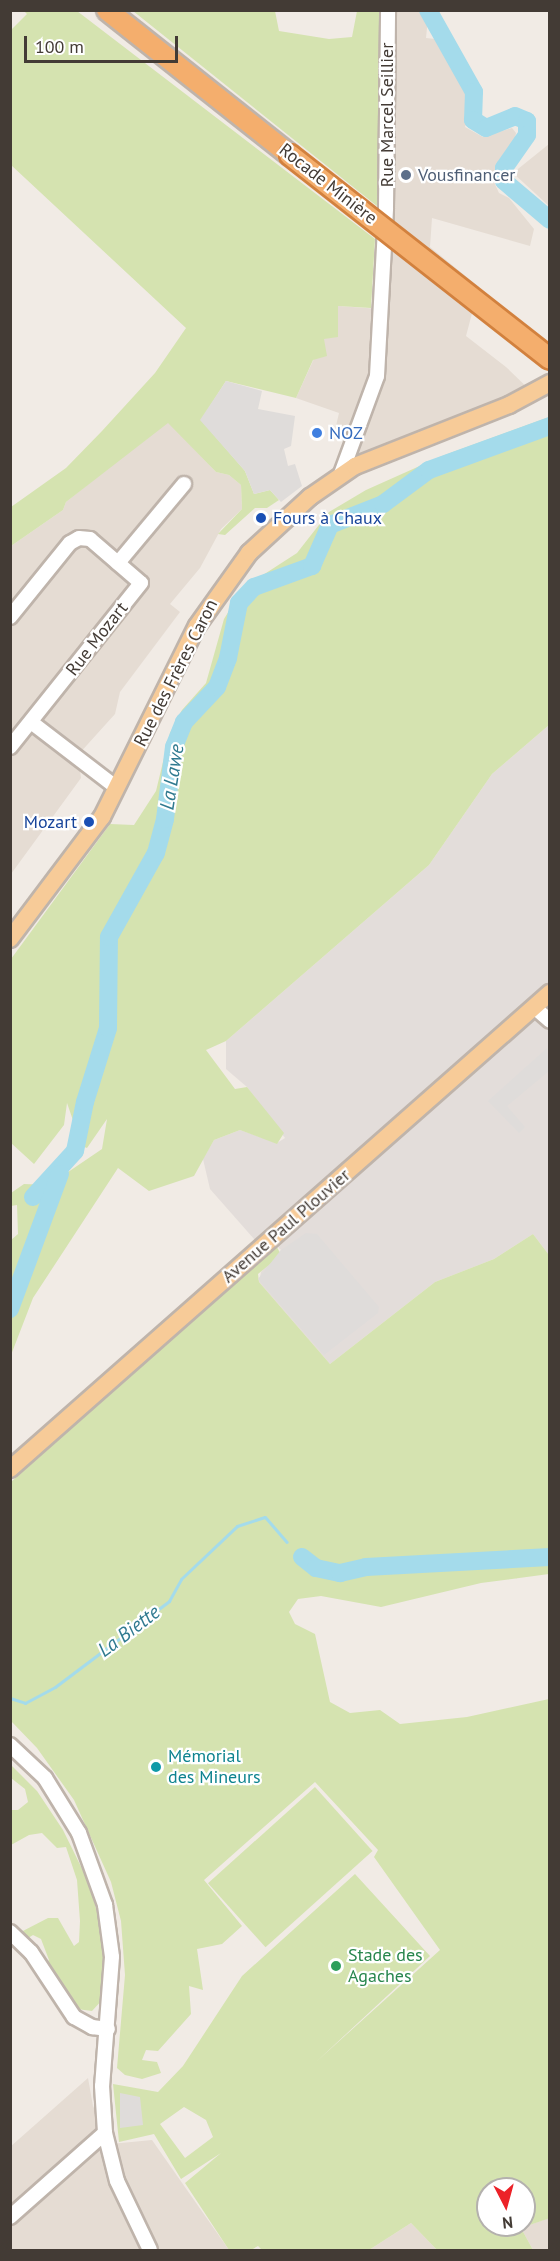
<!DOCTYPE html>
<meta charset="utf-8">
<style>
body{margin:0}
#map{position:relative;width:560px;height:2261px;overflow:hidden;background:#f1ebe5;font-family:"PT Sans",sans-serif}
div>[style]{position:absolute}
.residential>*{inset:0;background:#e5dcd3}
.industrial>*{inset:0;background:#e3ddda}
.green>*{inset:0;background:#d5e3b0;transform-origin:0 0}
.parking>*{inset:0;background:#dfdcda}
.stream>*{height:3px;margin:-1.5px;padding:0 1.5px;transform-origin:1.5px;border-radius:1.5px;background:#a4dbeb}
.river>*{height:18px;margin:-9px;padding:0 9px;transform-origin:9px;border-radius:9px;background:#a4dbeb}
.roads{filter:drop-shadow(2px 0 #bfb4ab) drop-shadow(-2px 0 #bfb4ab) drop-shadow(0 2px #bfb4ab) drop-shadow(0 -2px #bfb4ab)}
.minor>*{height:14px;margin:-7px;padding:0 7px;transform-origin:7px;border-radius:7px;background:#fff}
.major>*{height:16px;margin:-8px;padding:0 8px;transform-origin:8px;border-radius:8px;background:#f7cb98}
.highway>*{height:20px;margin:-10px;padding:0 10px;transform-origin:10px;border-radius:10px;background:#f4ae6d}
.bridges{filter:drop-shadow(2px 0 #d2813e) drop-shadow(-2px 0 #d2813e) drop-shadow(0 2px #d2813e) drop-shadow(0 -2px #d2813e)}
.highway-bridge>*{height:20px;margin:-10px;padding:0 10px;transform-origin:10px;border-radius:10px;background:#f4ae6d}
.dots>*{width:16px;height:16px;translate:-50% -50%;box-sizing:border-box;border:3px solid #fff;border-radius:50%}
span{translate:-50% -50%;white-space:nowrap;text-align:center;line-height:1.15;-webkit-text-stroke:4.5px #fff;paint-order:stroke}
.street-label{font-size:18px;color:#433b35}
.service-label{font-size:18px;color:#4e5e75}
.left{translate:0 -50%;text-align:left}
.shop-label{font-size:18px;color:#366cbe}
.transit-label{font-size:18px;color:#164399}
.right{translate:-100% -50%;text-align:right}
.culture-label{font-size:18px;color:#0d838f}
.leisure-label{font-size:18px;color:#27864d}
.water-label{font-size:20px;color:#307a90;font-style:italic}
.frame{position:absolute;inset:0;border:12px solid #433b35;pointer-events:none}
.north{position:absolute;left:476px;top:2177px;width:60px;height:60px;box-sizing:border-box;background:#fff;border:2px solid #b4b1ae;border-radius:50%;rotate:174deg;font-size:16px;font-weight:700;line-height:24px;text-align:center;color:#433b35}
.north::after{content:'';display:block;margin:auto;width:21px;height:27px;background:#ec2228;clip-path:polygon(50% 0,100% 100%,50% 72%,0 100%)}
.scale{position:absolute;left:24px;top:36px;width:154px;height:27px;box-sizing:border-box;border:3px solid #433b35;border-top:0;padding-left:8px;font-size:18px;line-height:21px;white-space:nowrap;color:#433b35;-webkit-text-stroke:4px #fff;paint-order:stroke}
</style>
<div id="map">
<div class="residential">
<div style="clip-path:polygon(388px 11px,423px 11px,428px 18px,426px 38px,435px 39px,463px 79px,469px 115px,465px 127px,483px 137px,512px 128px,516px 133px,513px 149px,493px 180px,499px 193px,509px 198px,534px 229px,530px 246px,432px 218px,430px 247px,479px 287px,466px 336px,506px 367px,533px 393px,355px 466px,358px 433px,349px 435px,335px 430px,339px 413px,296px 398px,338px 306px,380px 309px)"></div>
<div style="clip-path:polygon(549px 144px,550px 144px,549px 206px,513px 173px)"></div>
<div style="clip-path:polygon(167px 421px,216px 472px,229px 475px,241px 485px,242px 509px,221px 529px,200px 568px,170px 604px,180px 612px,120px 692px,115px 714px,78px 755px,81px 778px,11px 874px,11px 546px,63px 510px,66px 502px)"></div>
<div style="clip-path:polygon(88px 2078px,93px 2106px,111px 2144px,152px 2140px,229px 2250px,11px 2250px,10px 2147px)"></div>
<div style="clip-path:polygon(549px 2218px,549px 2250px,533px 2250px,521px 2228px)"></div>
<div style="clip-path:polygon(411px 2223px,437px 2250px,369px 2250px)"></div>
</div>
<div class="industrial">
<div style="clip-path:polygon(549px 725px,549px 1255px,533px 1234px,494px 1259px,435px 1282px,330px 1364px,259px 1282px,261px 1272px,281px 1250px,276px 1245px,262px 1248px,210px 1189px,203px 1159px,214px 1140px,240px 1130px,277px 1143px,285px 1138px,247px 1087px,226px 1069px,226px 1041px,429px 865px,492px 774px)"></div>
</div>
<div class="green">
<div style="clip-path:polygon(24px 11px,77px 11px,375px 239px,371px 308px,338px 306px,338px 337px,324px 339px,327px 356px,313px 360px,296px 398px,226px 381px,201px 420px,245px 471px,254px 494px,270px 490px,279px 500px,267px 508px,255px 508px,225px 535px,218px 534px,242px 509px,241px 485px,229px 475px,216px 472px,168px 423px,66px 502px,63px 510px,11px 546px,11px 507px,66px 468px,102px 431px,155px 373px,186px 328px,11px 165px,11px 30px,27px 14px)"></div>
<div style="clip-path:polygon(133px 11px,275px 11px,279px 31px,329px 39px,352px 37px,357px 11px,388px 11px,382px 210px)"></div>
<div style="clip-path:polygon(549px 417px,549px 725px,492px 774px,429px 865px,226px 1041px,206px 1050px,235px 1089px,247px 1087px,284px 1133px,277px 1144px,240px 1130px,214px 1140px,194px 1176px,149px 1191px,118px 1168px,33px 1298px,11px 1355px,11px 1240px,18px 1234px,17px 1205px,11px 1206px,11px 1193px,24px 1184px,49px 1185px,102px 1149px,107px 1119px,87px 1148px,70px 1142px,76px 1129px,67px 1103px,64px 1125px,34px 1164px,11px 1143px,11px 959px,110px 824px,134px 825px,156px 791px,170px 733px,182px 710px,206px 683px,224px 619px,243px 588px,297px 553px,329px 512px,366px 490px,442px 456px)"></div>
<div style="clip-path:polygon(evenodd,533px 1234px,549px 1255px,549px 1574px,481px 1583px,381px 1607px,321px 1596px,298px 1599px,289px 1612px,295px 1624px,315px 1634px,330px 1702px,350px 1713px,380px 1710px,400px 1724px,467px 1717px,549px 1699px,550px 2218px,521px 2228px,533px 2250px,437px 2250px,411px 2223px,369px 2250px,262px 2250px,258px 2246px,251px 2250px,229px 2250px,185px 2183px,221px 2153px,181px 2179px,154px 2134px,119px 2142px,113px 2084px,158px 2092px,183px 2066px,242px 1976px,355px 1874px,430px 1956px,316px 2062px,440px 1950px,374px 1857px,378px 1850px,315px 1782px,204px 1880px,242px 1926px,222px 1944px,197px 1949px,203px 1990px,189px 1986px,191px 2014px,158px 2051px,146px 2050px,142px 2060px,157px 2062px,161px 2073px,142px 2079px,125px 2075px,117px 2068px,125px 1975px,121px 1921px,111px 1882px,74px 1800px,37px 1748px,11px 1721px,11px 1482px,276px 1245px,281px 1255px,258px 1274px,259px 1282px,330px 1364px,435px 1282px,494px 1259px,533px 1234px,184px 2107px,206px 2120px,213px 2137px,185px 2158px,160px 2124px,184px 2107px,533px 1234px,488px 2189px,524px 2189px,524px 2225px,488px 2225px,488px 2189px)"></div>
<div style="clip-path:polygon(10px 1764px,37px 1791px,63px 1830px,91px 1887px,100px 1925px,104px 1967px,103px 1999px,92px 2011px,77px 2009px,44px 1965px,49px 1960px,41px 1939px,33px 1935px,25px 1940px,19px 1933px,48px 1918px,58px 1918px,74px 1946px,79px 1942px,80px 1921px,77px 1880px,66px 1847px,57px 1848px,42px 1833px,29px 1835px,11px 1845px,11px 1810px,18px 1810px,28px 1802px,25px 1789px,11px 1778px)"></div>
<div style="left:315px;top:1787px;width:86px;height:144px;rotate:48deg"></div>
</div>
<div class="parking">
<div style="clip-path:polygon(226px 381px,262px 391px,258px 409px,295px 416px,291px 446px,284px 449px,288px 466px,295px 464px,302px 486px,281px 502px,270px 490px,254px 494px,245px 471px,200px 420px)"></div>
<div style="clip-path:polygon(547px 1048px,549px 1071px,507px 1106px,525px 1127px,519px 1133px,488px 1101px)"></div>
<div style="clip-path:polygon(306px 1233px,317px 1234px,379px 1307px,378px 1313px,324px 1355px,258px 1279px,281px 1250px)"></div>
<div style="clip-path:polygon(120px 2093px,140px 2097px,143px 2125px,120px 2128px)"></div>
</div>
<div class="stream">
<div style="left:10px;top:1698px;width:16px;rotate:18deg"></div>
<div style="left:25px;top:1703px;width:34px;rotate:-28deg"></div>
<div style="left:55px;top:1687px;width:143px;rotate:-37deg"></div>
<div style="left:169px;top:1601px;width:25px;rotate:-61deg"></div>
<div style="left:181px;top:1579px;width:77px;rotate:-43.4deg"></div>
<div style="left:237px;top:1526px;width:29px;rotate:-18deg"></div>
<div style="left:265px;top:1517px;width:33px;rotate:49deg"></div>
</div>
<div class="river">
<div style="left:428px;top:10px;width:94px;rotate:60.7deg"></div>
<div style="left:474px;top:92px;width:28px;rotate:92deg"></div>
<div style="left:473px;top:120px;width:15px;rotate:32deg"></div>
<div style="left:486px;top:128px;width:31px;rotate:-22deg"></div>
<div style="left:515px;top:116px;width:13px;rotate:23deg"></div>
<div style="left:527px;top:121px;width:14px;rotate:90deg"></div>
<div style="left:527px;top:135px;width:40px;rotate:124.9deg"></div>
<div style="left:504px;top:168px;width:13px;rotate:90deg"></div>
<div style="left:504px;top:181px;width:60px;rotate:40.3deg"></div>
<div style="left:33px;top:1197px;width:62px;rotate:-47.6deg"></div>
<div style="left:75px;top:1151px;width:50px;rotate:-78.5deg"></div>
<div style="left:85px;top:1102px;width:77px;rotate:-72.7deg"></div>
<div style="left:108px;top:1028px;width:91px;rotate:-89.4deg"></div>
<div style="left:109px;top:937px;width:96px;rotate:-60.8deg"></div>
<div style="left:156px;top:853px;width:35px;rotate:-75deg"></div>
<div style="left:165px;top:819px;width:73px;rotate:-82.9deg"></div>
<div style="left:174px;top:747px;width:27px;rotate:-68deg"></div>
<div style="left:184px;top:722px;width:48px;rotate:-46.7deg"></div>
<div style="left:217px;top:687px;width:31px;rotate:-69deg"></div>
<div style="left:228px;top:658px;width:56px;rotate:-78.7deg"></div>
<div style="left:239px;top:603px;width:22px;rotate:-47deg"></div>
<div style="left:254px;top:587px;width:62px;rotate:-19.9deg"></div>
<div style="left:312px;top:566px;width:45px;rotate:-66.3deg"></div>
<div style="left:330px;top:525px;width:57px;rotate:-21.6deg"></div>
<div style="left:383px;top:504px;width:57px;rotate:-36.5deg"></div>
<div style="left:429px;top:470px;width:129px;rotate:-20deg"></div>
<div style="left:10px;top:1309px;width:144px;rotate:-69.7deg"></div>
<div style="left:302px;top:1557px;width:18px;rotate:38deg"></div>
<div style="left:316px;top:1568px;width:25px;rotate:12deg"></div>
<div style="left:340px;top:1573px;width:27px;rotate:-13deg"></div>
<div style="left:366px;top:1567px;width:184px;rotate:-3.1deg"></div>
</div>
<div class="roads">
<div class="minor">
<div style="left:341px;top:474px;width:104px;rotate:-69.8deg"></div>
<div style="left:377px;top:376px;width:168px;rotate:-86.9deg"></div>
<div style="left:386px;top:208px;width:198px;rotate:-89.4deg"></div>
<div style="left:118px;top:563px;width:103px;rotate:-50.1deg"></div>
<div style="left:10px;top:617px;width:95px;rotate:-51deg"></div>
<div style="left:70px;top:543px;width:10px;rotate:-29deg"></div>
<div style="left:79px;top:538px;width:11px;rotate:5deg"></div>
<div style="left:90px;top:539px;width:67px;rotate:40.8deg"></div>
<div style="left:141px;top:583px;width:210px;rotate:128.6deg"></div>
<div style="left:31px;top:722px;width:108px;rotate:37.5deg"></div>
<div style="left:534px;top:1007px;width:21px;rotate:41deg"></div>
<div style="left:10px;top:1745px;width:48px;rotate:43.3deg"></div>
<div style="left:45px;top:1778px;width:65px;rotate:58.3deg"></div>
<div style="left:79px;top:1833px;width:77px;rotate:70.1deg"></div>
<div style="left:105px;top:1905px;width:52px;rotate:82.3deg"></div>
<div style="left:112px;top:1957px;width:129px;rotate:94.4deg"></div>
<div style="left:102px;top:2086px;width:47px;rotate:86.3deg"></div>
<div style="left:105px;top:2133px;width:49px;rotate:76deg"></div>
<div style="left:117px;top:2181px;width:76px;rotate:64.4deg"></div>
<div style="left:10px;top:1932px;width:29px;rotate:44deg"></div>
<div style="left:31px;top:1952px;width:78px;rotate:56.5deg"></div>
<div style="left:74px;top:2017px;width:21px;rotate:29deg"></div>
<div style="left:92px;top:2027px;width:16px;rotate:7deg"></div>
<div style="left:10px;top:2217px;width:127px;rotate:-41.5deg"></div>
</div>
<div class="major">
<div style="left:10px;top:939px;width:153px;rotate:-53deg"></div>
<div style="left:102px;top:817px;width:213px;rotate:-63.6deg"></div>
<div style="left:197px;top:626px;width:90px;rotate:-54.5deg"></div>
<div style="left:249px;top:553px;width:83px;rotate:-42.6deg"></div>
<div style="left:310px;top:497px;width:55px;rotate:-34.6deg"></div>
<div style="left:355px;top:466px;width:166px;rotate:-21.6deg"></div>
<div style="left:509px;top:405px;width:47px;rotate:-28.2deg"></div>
<div style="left:10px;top:1469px;width:720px;rotate:-41.4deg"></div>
</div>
<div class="highway">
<div style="left:107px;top:10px;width:233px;rotate:38.4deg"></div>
</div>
</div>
<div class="bridges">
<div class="highway-bridge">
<div style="left:290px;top:155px;width:330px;rotate:38.1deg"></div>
</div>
</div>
<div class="dots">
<div style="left:406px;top:175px;background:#5c6f8a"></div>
<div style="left:317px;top:433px;background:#3f7fe0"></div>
<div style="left:261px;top:518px;background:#1a4fb4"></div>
<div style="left:89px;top:822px;background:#1a4fb4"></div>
<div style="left:156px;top:1767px;background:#0f9aa8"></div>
<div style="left:336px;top:1966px;background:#2e9e5b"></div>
</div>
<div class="street-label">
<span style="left:387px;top:115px;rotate:-90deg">Rue Marcel Seillier</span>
<span style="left:328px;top:184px;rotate:38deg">Rocade Minière</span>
<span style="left:97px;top:639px;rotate:-52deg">Rue Mozart</span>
<span style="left:176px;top:673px;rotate:-63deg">Rue des Frères Caron</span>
<span style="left:286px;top:1226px;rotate:-41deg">Avenue Paul Plouvier</span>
</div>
<div class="service-label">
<span class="left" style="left:418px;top:175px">Vousfinancer</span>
</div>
<div class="shop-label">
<span class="left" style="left:329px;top:433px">NOZ</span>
</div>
<div class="transit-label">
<span class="left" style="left:273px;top:518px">Fours à Chaux</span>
<span class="right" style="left:77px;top:822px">Mozart</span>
</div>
<div class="culture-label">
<span class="left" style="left:168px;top:1767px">Mémorial<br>des Mineurs</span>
</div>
<div class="leisure-label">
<span class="left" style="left:348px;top:1966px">Stade des<br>Agaches</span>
</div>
<div class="water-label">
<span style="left:172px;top:777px;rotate:-81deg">La Lawe</span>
<span style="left:129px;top:1631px;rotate:-37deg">La Biette</span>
</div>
<div class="frame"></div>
<div class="north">N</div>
<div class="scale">100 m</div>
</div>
